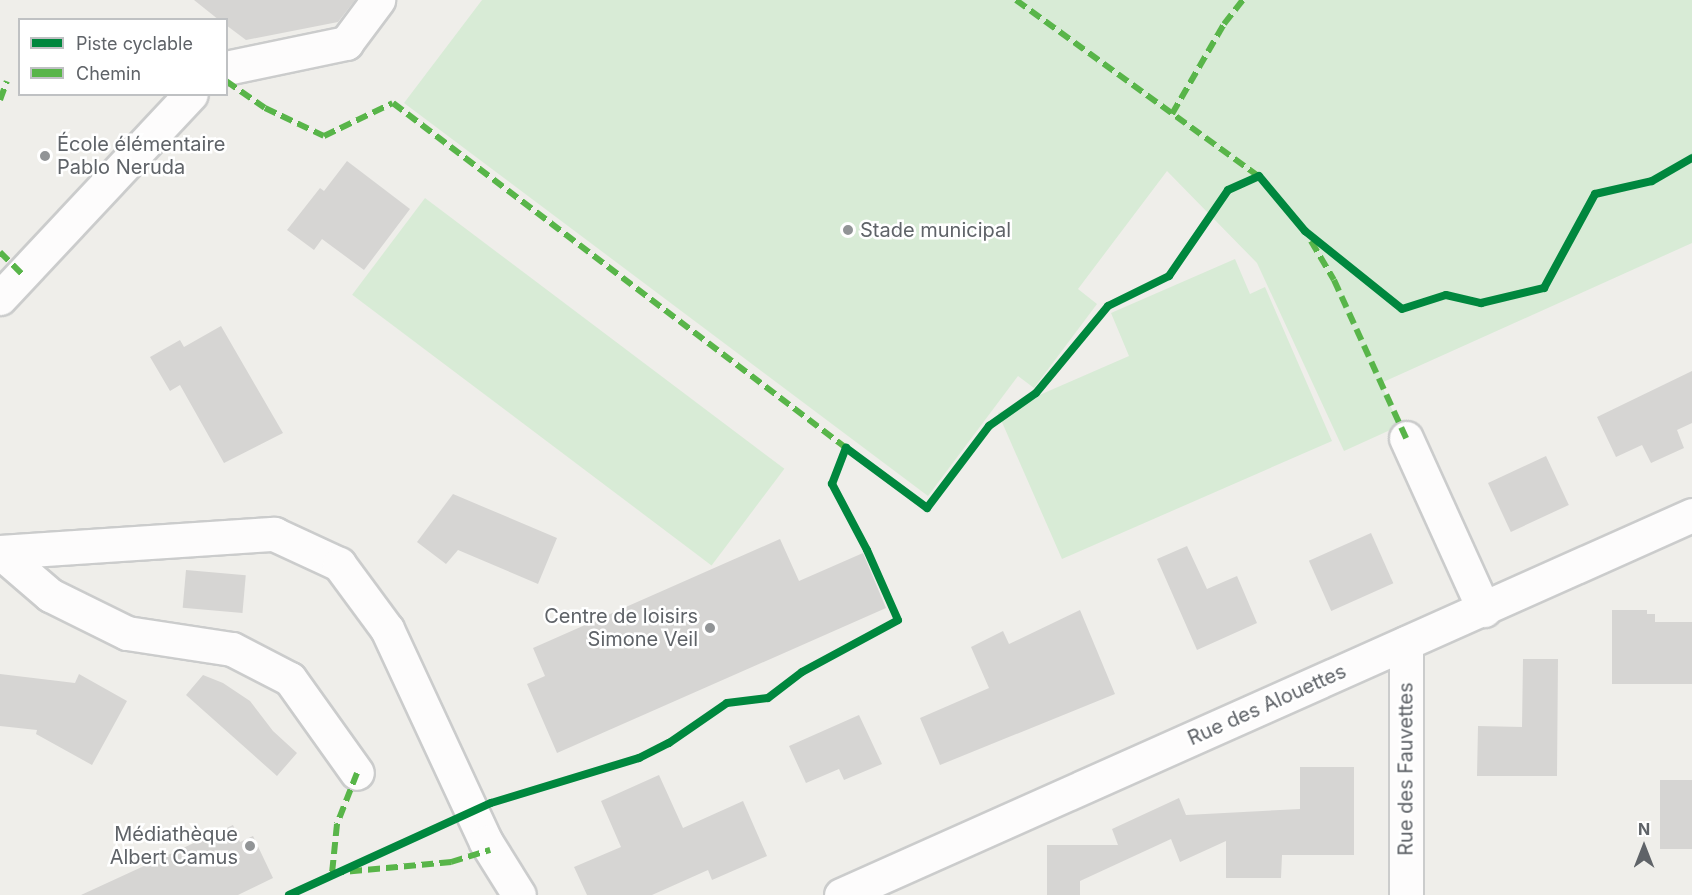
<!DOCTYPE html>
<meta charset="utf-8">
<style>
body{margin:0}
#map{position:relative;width:1692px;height:895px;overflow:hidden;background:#efeeea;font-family:Inter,sans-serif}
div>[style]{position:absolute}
.green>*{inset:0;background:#d8ebd6;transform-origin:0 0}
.building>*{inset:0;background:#d6d5d3;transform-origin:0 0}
.roads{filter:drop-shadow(2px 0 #cbcccc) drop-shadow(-2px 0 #cbcccc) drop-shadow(0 2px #cbcccc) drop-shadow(0 -2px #cbcccc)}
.minor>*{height:33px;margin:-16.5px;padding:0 16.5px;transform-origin:16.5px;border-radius:16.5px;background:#fdfcfc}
.quiet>*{height:6px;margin-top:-3px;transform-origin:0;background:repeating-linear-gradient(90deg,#58b549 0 12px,transparent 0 18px)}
.cycleway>*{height:8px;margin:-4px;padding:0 4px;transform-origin:4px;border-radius:4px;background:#00873e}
.dots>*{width:16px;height:16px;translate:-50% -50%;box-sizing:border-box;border:3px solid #fff;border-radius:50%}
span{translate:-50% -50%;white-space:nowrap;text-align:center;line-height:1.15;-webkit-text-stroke:5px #fff;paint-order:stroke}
.poi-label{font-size:20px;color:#5f6368}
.left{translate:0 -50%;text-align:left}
.right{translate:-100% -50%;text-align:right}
.street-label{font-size:20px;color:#5f6368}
.legend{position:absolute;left:18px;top:18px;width:210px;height:78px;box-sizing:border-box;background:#fff;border:2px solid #bfc1c3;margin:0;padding:8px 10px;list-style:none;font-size:18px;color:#5f6368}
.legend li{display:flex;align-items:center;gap:12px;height:30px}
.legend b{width:30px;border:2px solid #bfc1c3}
.north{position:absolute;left:1614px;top:817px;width:60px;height:60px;-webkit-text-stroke:4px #fff;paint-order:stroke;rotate:0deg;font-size:16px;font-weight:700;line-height:24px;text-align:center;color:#5f6368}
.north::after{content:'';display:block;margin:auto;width:21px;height:27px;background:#5f6368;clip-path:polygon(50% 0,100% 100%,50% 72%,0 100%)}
</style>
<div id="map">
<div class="green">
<div style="clip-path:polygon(482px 0,1692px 0,1692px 243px,1381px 383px,1399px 426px,1344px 451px,1257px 263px,1167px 171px,1078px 289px,1097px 304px,1034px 388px,1018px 376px,928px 496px,404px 103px)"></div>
<div style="left:425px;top:198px;width:450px;height:121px;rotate:37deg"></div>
<div style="clip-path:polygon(1235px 259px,1250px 294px,1265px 287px,1332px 441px,1062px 559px,998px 413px,1129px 356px,1111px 313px)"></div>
</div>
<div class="building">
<div style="clip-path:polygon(194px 0,355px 0,338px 22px,246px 40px,226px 25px,226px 20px,219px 20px)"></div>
<div style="clip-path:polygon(347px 161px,410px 209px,364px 270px,322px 239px,314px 250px,287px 230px,320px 188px,324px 191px)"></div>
<div style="clip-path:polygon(221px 326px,283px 433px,224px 463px,180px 385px,170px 391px,150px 357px,180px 340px,184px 347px)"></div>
<div style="clip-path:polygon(1692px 371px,1692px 423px,1677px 430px,1684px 448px,1651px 463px,1642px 445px,1616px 457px,1597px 417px)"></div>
<div style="left:1546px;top:456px;width:54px;height:64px;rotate:65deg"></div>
<div style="clip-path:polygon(453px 494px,557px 538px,538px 584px,458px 550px,446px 564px,417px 542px)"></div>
<div style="left:1371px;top:533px;width:55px;height:68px;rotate:66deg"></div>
<div style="clip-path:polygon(780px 539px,799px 581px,863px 553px,886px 608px,557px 753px,527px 684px,545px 676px,533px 648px)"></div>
<div style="clip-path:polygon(1187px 546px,1207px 589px,1237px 576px,1257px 623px,1197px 650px,1157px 559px)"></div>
<div style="left:186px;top:570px;width:60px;height:38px;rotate:5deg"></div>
<div style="clip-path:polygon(1080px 610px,1115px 694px,940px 765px,920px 718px,989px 688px,971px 647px,1003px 631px,1009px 644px)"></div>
<div style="clip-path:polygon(1612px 610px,1647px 610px,1647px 614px,1655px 614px,1655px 622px,1692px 622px,1692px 684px,1612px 684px)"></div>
<div style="clip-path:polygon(1523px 659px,1558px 659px,1557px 776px,1477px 776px,1478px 726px,1522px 727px)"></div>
<div style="clip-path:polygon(0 674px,75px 683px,79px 674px,127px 701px,92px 765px,36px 734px,37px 730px,0 726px)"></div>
<div style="clip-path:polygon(203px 675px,223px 683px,250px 701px,273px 731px,297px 753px,277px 776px,186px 695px)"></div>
<div style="clip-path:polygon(859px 715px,882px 764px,844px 780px,839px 769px,806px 783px,789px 746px)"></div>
<div style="clip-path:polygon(1300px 767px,1354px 767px,1354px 855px,1282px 855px,1281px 878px,1226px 878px,1226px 841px,1180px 862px,1171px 839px,1080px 881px,1080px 895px,1047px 895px,1047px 845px,1118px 845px,1112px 829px,1179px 798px,1186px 815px,1300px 809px)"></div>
<div style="clip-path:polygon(659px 775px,683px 828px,743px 801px,767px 856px,712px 880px,708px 870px,652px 895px,587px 895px,574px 867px,621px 847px,601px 801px)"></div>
<div style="left:1660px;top:780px;width:32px;height:69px"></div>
<div style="clip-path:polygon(233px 825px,240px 842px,253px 836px,273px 878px,238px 895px,81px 895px)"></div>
</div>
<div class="roads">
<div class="minor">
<div style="left:226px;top:68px;width:123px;rotate:-11.8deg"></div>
<div style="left:346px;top:43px;width:54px;rotate:-53.3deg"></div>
<div style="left:0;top:298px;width:279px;rotate:-46.9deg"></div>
<div style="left:1406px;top:438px;width:189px;rotate:65.6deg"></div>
<div style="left:0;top:552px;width:275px;rotate:-3.8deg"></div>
<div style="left:274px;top:534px;width:72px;rotate:24.8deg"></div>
<div style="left:339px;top:564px;width:81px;rotate:53.6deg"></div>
<div style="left:387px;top:629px;width:235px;rotate:65.1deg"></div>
<div style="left:486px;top:842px;width:62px;rotate:58.1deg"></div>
<div style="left:0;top:552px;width:66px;rotate:40.7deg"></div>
<div style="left:50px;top:595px;width:86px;rotate:26.3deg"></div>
<div style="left:127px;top:633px;width:106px;rotate:8.7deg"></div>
<div style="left:232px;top:649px;width:65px;rotate:27.3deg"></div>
<div style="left:290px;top:679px;width:115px;rotate:54.5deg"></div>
<div style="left:1406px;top:643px;width:252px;rotate:90deg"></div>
<div style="left:841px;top:895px;width:932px;rotate:-24.06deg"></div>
</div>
</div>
<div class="quiet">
<div style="left:1016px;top:0;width:303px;rotate:36deg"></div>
<div style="left:226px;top:81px;width:47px;rotate:34.7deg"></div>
<div style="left:265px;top:108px;width:65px;rotate:25.4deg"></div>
<div style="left:324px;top:136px;width:76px;rotate:-25.6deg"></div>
<div style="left:393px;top:103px;width:569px;rotate:37.29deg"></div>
<div style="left:0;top:100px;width:20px;rotate:-70deg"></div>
<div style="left:1172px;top:114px;width:104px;rotate:-60deg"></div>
<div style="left:1224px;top:24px;width:31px;rotate:-52deg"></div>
<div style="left:1311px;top:241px;width:45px;rotate:59.5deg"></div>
<div style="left:1334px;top:280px;width:174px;rotate:65.5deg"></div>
<div style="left:0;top:252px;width:33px;rotate:45deg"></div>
<div style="left:357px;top:773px;width:55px;rotate:111.4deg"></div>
<div style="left:337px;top:824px;width:49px;rotate:95.8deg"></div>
<div style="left:332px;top:873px;width:120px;rotate:-5.3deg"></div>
<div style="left:451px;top:862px;width:41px;rotate:-17.1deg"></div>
</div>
<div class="cycleway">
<div style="left:289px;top:895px;width:222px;rotate:-24.5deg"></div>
<div style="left:491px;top:803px;width:155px;rotate:-16.9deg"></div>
<div style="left:639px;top:758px;width:34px;rotate:-27deg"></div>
<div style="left:669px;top:743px;width:70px;rotate:-34.6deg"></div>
<div style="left:727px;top:703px;width:41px;rotate:-7deg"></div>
<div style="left:768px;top:698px;width:43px;rotate:-37.4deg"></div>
<div style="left:802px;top:672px;width:109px;rotate:-28.4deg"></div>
<div style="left:898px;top:620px;width:77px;rotate:-113.9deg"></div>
<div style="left:867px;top:550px;width:75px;rotate:-117.9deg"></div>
<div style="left:832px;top:484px;width:39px;rotate:-69deg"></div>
<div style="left:846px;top:448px;width:101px;rotate:36.5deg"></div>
<div style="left:927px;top:508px;width:103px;rotate:-52.9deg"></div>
<div style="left:989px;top:426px;width:57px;rotate:-35.1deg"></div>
<div style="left:1036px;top:393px;width:113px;rotate:-50.4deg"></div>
<div style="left:1108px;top:306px;width:68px;rotate:-26.2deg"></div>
<div style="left:1169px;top:276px;width:104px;rotate:-55.5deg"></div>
<div style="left:1228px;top:190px;width:34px;rotate:-24deg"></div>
<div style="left:1259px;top:176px;width:72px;rotate:50.1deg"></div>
<div style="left:1305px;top:231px;width:124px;rotate:38.8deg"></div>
<div style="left:1402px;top:309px;width:46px;rotate:-17.7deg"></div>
<div style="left:1446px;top:295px;width:36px;rotate:13deg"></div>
<div style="left:1481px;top:303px;width:65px;rotate:-13.4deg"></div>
<div style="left:1544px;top:288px;width:107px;rotate:-61.5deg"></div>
<div style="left:1595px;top:194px;width:58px;rotate:-12.8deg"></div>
<div style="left:1652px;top:181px;width:46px;rotate:-29.9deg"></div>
</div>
<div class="dots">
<div style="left:45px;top:156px;background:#919496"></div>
<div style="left:848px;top:230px;background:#919496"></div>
<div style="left:710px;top:628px;background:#919496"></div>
<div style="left:250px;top:846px;background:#919496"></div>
</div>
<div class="poi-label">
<span class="left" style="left:57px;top:156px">École élémentaire<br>Pablo Neruda</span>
<span class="left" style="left:860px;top:230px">Stade municipal</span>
<span class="right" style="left:698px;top:628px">Centre de loisirs<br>Simone Veil</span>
<span class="right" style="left:238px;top:846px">Médiathèque<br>Albert Camus</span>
</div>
<div class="street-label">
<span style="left:1267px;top:705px;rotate:-24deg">Rue des Alouettes</span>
<span style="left:1406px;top:769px;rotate:-90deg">Rue des Fauvettes</span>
</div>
<ul class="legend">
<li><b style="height:8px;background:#00873e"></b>Piste cyclable</li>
<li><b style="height:8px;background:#58b549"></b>Chemin</li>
</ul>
<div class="north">N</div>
</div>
